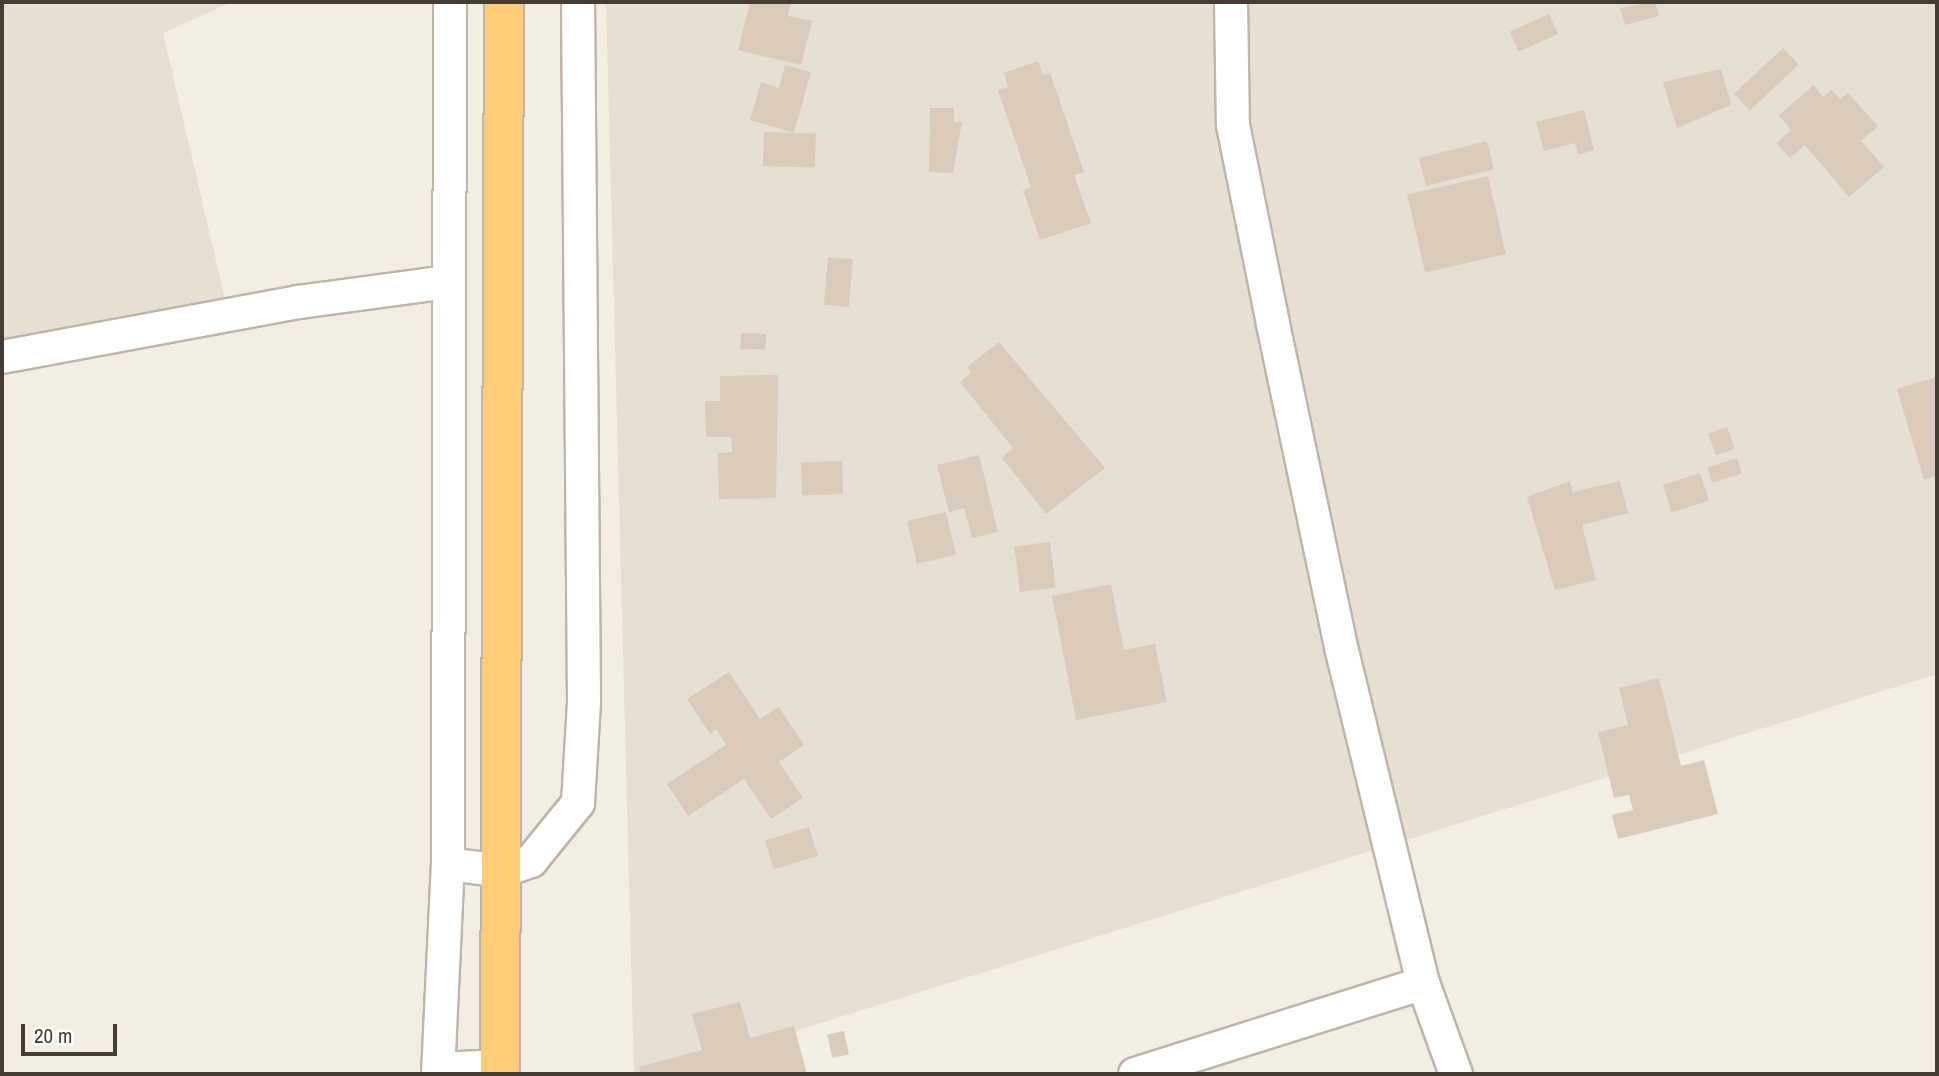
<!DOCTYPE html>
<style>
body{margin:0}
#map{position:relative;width:1939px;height:1076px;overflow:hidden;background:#f3eee4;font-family:"Archivo Narrow",sans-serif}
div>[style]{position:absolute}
.residential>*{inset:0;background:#e7dfd2}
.building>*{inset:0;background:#d8cbbc;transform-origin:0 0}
.roads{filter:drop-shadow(2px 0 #beb5a7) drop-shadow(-2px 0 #beb5a7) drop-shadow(0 2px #beb5a7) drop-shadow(0 -2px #beb5a7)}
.minor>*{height:32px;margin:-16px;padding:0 16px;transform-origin:16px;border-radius:16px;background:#fff}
.trunk>*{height:38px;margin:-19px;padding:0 19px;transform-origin:19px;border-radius:19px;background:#ffcd7a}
span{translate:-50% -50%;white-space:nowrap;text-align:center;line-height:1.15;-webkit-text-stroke:5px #fff;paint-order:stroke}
.frame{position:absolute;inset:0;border:4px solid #453d34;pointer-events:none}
.scale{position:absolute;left:21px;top:1024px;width:96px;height:32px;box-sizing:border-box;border:4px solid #453d34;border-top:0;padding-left:9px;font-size:21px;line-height:24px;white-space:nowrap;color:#453d34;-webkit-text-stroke:5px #fff;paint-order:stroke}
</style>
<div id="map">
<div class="residential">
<div style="clip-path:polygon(2px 2px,232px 2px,163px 33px,225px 299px,2px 341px)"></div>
<div style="clip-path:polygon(606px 2px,1937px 2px,1937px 674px,658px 1074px,634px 1074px)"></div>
</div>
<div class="building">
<div style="clip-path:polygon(750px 2px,791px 2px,788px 16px,812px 21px,801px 65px,738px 50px)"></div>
<div style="clip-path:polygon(1655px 2px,1659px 16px,1625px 25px,1620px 8px)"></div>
<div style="left:1549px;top:14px;width:22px;height:43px;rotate:66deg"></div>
<div style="left:1783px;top:48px;width:23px;height:67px;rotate:47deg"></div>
<div style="clip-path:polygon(1038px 61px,1043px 75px,1050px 73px,1084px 172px,1074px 175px,1091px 223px,1040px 240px,1023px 190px,1031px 187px,998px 90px,1008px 87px,1004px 73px)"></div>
<div style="clip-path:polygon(785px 65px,811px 72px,794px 133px,750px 120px,761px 82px,779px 88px)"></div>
<div style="clip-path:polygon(1721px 69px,1731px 105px,1677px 128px,1663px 82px)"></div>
<div style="clip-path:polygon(1814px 85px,1823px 97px,1831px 90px,1840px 99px,1848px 93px,1878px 126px,1861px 141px,1884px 167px,1849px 197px,1805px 145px,1790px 158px,1776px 143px,1791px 130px,1779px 115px)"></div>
<div style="clip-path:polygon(930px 108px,954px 108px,954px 122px,962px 122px,953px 173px,929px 172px)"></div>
<div style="clip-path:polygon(1584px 110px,1594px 150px,1578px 155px,1575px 143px,1544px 151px,1536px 122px)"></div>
<div style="left:764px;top:132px;width:52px;height:34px;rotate:2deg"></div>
<div style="left:1487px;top:141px;width:29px;height:70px;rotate:76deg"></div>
<div style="left:1488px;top:176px;width:80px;height:83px;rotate:77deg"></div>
<div style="left:828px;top:257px;width:25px;height:48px;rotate:5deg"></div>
<div style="left:741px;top:333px;width:25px;height:16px;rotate:2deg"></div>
<div style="clip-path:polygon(999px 342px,1105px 468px,1046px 514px,1002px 458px,1013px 448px,960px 382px,971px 373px,967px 367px)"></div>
<div style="clip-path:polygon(778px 375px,776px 498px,719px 499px,718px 453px,732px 452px,731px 437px,706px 437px,705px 401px,720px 401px,720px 376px)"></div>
<div style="clip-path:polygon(1937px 377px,1937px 476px,1924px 480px,1897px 389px)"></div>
<div style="left:1727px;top:427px;width:23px;height:20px;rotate:70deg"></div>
<div style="clip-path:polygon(979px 455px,998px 532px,972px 538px,964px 508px,949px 512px,937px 465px)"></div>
<div style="left:1737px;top:458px;width:16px;height:31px;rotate:72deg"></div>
<div style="left:842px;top:461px;width:33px;height:41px;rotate:88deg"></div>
<div style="left:1700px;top:473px;width:29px;height:39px;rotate:72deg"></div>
<div style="clip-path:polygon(1570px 481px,1573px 492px,1620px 481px,1628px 513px,1582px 525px,1596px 580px,1555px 590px,1527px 497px)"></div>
<div style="left:946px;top:512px;width:44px;height:40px;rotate:77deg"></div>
<div style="left:1050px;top:542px;width:46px;height:36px;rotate:83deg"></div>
<div style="clip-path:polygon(1111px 584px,1124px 650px,1155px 644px,1167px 702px,1076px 720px,1052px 596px)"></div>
<div style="clip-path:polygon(729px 672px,760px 719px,779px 707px,804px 745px,779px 762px,803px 798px,771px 819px,744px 779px,688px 816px,667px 784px,726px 745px,716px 729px,710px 734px,687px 699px)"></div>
<div style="clip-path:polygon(1659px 678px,1681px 766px,1704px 760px,1718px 814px,1618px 839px,1612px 815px,1633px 810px,1629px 795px,1614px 798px,1598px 732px,1628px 725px,1619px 688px)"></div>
<div style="left:809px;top:827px;width:30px;height:46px;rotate:73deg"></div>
<div style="clip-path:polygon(740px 1002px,750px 1038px,794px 1026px,807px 1074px,641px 1074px,639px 1067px,702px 1050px,692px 1014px)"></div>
<div style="left:844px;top:1031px;width:24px;height:17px;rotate:78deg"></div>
</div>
<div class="roads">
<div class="minor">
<div style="left:1231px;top:2px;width:123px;rotate:89.1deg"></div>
<div style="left:1233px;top:125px;width:203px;rotate:78.6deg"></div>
<div style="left:1273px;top:324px;width:334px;rotate:78.1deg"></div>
<div style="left:1342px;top:651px;width:342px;rotate:76.3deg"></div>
<div style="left:1423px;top:983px;width:97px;rotate:70.1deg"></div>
<div style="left:2px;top:357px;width:302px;rotate:-10.5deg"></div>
<div style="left:299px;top:302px;width:148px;rotate:-7.7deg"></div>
<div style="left:448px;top:864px;width:54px;rotate:7.4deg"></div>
<div style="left:502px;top:871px;width:31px;rotate:-19deg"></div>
<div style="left:531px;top:861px;width:75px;rotate:-51deg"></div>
<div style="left:578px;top:803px;width:102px;rotate:-86.6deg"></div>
<div style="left:584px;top:701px;width:699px;rotate:-90.49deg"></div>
<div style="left:439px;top:1069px;width:61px;rotate:-2.8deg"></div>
<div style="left:438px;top:1074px;width:210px;rotate:-87.3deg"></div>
<div style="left:448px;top:864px;width:862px;rotate:-89.87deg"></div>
<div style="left:1135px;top:1074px;width:302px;rotate:-17.5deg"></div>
</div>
<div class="trunk">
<div style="left:500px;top:1074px;width:1072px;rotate:-89.79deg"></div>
</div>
</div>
<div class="frame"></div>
<div class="scale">20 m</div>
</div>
